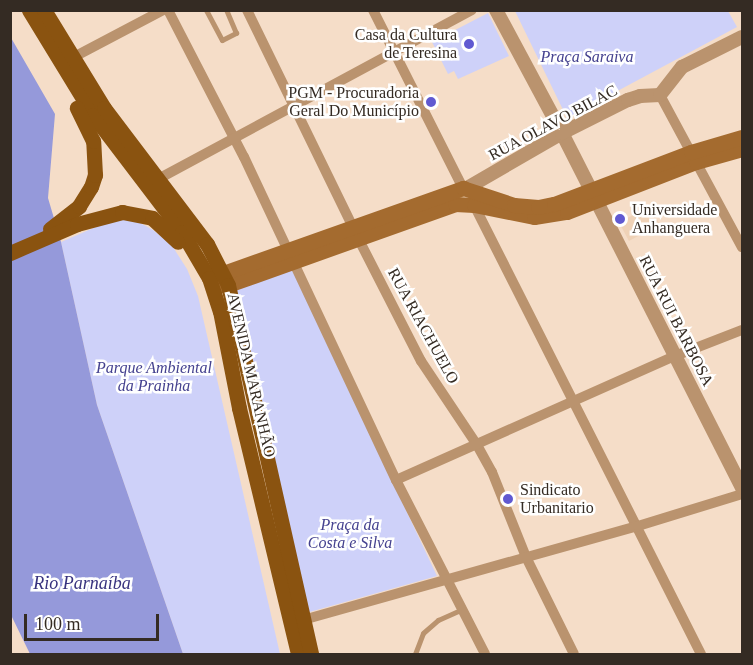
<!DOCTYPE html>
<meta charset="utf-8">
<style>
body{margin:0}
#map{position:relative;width:753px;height:665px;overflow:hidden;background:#f5ddc8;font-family:Georgia,serif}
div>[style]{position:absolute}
.built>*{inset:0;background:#efd2b7;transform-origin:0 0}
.green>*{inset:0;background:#ced1f9}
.water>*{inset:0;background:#9599da}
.service>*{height:5px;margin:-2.5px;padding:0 2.5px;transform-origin:2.5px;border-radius:2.5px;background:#ba936e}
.minor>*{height:10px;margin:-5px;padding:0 5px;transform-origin:5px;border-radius:5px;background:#ba936e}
.tertiary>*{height:14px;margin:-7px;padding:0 7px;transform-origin:7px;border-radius:7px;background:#ba936e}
.secondary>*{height:15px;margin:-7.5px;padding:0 7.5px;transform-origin:7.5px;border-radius:7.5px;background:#a46b2f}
.primary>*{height:15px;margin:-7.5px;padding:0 7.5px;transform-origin:7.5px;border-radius:7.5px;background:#8a5310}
.dots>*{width:16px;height:16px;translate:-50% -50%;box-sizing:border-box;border:3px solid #fff;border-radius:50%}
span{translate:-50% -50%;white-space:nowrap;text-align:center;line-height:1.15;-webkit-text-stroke:5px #fff;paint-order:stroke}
.poi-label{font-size:16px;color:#342b23}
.right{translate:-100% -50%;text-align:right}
.left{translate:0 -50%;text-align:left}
.park-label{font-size:16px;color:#44418f;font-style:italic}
.street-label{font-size:16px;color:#342b23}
.water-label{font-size:18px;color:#37327e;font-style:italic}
.frame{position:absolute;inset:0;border:12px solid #342b23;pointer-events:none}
.scale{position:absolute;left:24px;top:614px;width:135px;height:27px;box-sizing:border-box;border:3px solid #342b23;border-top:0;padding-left:8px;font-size:18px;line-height:21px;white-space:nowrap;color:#342b23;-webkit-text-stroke:4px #fff;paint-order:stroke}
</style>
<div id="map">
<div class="built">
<div style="left:650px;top:206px;width:21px;height:35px;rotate:62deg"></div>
</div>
<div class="green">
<div style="clip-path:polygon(515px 11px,728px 11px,737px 27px,567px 118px)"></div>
<div style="clip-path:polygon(488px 13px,509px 56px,458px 79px,454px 71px,448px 74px,432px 42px)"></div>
<div style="clip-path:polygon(112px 220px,135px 220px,153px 230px,171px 244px,187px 269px,198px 296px,280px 654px,183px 654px,97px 405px,61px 242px)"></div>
<div style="clip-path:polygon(292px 268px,437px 576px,306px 613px,233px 289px)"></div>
</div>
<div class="water">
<div style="clip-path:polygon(10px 36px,55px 114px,48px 198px,61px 242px,97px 405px,183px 654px,30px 654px,11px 615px)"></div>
</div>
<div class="service">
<div style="left:206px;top:10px;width:34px;rotate:62deg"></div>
<div style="left:222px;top:40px;width:16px;rotate:-27deg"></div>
<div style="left:236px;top:33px;width:25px;rotate:-113deg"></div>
<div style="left:415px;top:654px;width:22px;rotate:-69deg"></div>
<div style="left:423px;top:633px;width:20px;rotate:-41deg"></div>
<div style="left:438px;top:620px;width:27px;rotate:-24deg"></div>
</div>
<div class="minor">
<div style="left:168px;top:10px;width:165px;rotate:62.7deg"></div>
<div style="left:244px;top:157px;width:357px;rotate:64.8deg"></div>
<div style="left:396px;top:480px;width:195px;rotate:62.9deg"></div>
<div style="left:247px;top:10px;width:254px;rotate:64deg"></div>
<div style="left:358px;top:238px;width:138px;rotate:62.9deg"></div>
<div style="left:421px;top:361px;width:101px;rotate:56.3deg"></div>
<div style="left:477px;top:445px;width:31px;rotate:61deg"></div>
<div style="left:492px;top:472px;width:92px;rotate:68.2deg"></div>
<div style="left:526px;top:557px;width:108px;rotate:63.7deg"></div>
<div style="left:373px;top:10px;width:199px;rotate:63.2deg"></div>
<div style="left:72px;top:58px;width:103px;rotate:-27.8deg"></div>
<div style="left:660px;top:95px;width:173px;rotate:61.7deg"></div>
<div style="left:160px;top:178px;width:354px;rotate:-28.3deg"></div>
<div style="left:474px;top:205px;width:503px;rotate:63.18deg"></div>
<div style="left:396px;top:480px;width:305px;rotate:-24deg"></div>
<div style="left:675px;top:356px;width:72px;rotate:-21.2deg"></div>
<div style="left:303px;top:620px;width:348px;rotate:-15.7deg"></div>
<div style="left:638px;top:526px;width:109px;rotate:-17.1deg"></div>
</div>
<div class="tertiary">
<div style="left:496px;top:10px;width:140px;rotate:61.8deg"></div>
<div style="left:562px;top:133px;width:398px;rotate:63.1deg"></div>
<div style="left:467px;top:188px;width:110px;rotate:-30.1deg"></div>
<div style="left:562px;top:133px;width:74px;rotate:-26.6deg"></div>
<div style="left:628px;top:100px;width:13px;rotate:-18deg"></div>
<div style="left:640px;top:96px;width:20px;rotate:-3deg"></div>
<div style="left:660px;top:95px;width:36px;rotate:-52deg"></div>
<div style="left:682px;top:67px;width:67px;rotate:-26.6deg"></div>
</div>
<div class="secondary">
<div style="left:217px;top:281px;width:12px;rotate:20deg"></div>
<div style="left:228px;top:285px;width:241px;rotate:-19.6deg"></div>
<div style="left:455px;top:204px;width:19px;rotate:3deg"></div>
<div style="left:474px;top:205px;width:61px;rotate:11.3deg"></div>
<div style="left:534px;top:217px;width:33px;rotate:-9deg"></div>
<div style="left:567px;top:212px;width:138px;rotate:-21.2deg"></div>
<div style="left:696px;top:162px;width:48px;rotate:-15.8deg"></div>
<div style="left:219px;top:286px;width:14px;rotate:-73deg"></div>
<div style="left:223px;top:273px;width:255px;rotate:-19.5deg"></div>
<div style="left:463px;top:188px;width:54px;rotate:18.4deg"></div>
<div style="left:514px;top:205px;width:24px;rotate:5deg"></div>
<div style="left:538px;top:207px;width:16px;rotate:-11deg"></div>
<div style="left:554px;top:204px;width:147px;rotate:-20.8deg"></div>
<div style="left:691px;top:152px;width:53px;rotate:-16.4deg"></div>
</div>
<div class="primary">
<div style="left:29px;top:10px;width:123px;rotate:58.6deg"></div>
<div style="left:93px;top:115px;width:147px;rotate:52.7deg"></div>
<div style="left:182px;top:232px;width:53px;rotate:59.6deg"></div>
<div style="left:209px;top:278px;width:35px;rotate:72deg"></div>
<div style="left:220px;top:311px;width:99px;rotate:78.9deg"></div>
<div style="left:239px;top:408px;width:253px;rotate:76.5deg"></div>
<div style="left:44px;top:10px;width:115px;rotate:58.5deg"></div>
<div style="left:104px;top:108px;width:171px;rotate:52.9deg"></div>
<div style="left:207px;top:244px;width:46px;rotate:62.9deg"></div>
<div style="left:228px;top:285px;width:378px;rotate:77.3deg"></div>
<div style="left:50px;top:229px;width:37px;rotate:-38deg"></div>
<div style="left:79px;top:206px;width:22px;rotate:-58deg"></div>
<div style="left:91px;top:187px;width:13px;rotate:-72deg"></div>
<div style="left:95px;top:175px;width:34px;rotate:-93deg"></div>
<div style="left:93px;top:141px;width:37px;rotate:-116deg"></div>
<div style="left:10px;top:253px;width:73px;rotate:-23.4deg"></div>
<div style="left:77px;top:224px;width:47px;rotate:-14.9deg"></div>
<div style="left:122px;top:212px;width:31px;rotate:11deg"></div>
<div style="left:152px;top:218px;width:35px;rotate:43deg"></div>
</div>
<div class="dots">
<div style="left:469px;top:44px;background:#6059d1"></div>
<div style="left:431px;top:102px;background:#6059d1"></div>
<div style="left:620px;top:219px;background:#6059d1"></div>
<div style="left:508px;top:499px;background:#6059d1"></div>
</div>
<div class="poi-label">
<span class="right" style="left:457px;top:44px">Casa da Cultura<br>de Teresina</span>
<span class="right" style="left:419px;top:102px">PGM - Procuradoria<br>Geral Do Município</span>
<span class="left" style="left:632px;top:219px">Universidade<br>Anhanguera</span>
<span class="left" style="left:520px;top:499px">Sindicato<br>Urbanitario</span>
</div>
<div class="park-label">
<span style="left:587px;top:57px">Praça Saraiva</span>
<span style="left:154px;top:377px">Parque Ambiental<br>da Prainha</span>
<span style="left:350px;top:534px">Praça da<br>Costa e Silva</span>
</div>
<div class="street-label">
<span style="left:553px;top:123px;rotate:-28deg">RUA OLAVO BILAC</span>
<span style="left:676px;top:321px;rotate:63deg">RUA RUI BARBOSA</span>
<span style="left:423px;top:326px;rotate:61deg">RUA RIACHUELO</span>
<span style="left:251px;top:375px;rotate:77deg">AVENIDA MARANHÃO</span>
</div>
<div class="water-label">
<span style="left:82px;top:583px">Rio Parnaíba</span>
</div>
<div class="frame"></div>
<div class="scale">100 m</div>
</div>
